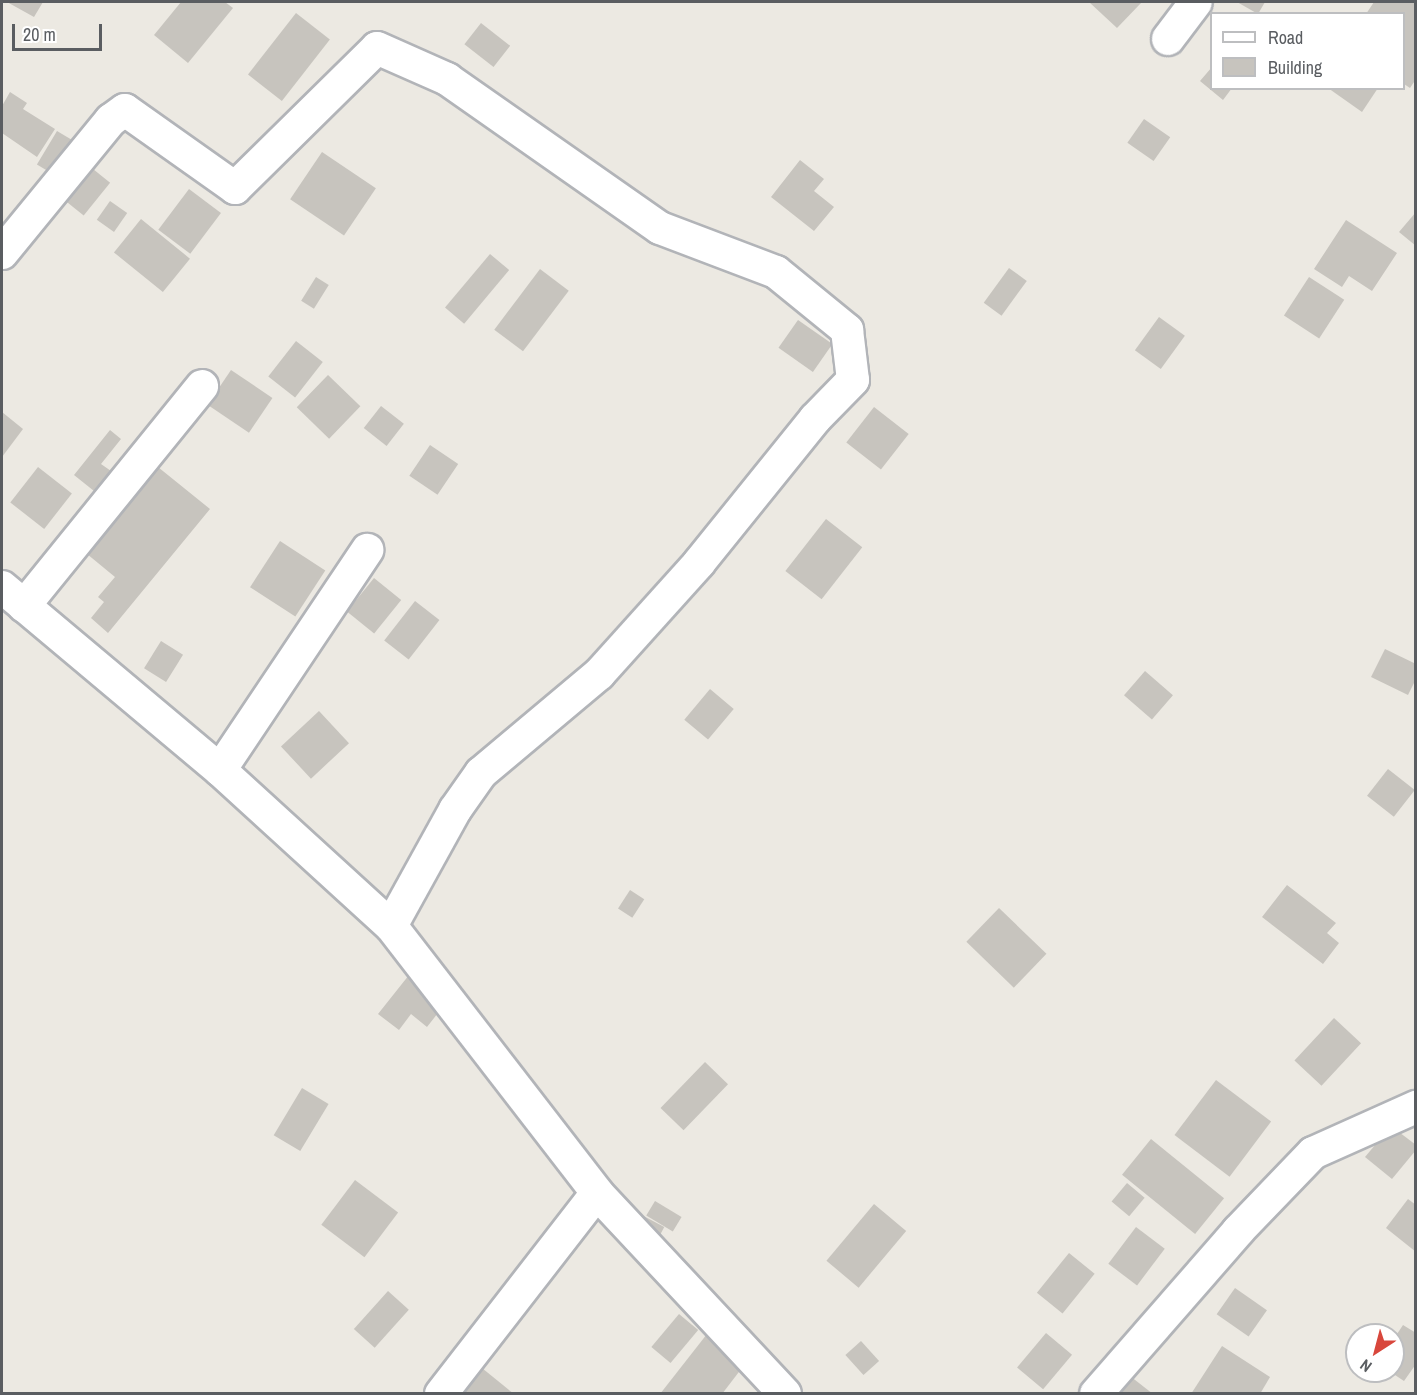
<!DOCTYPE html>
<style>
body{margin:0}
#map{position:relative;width:1417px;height:1395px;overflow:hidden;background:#ece9e2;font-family:"Archivo Narrow",sans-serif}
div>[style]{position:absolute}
.building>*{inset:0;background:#c7c4be;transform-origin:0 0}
.roads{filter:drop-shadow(2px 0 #b2b4b8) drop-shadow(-2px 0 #b2b4b8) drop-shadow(0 2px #b2b4b8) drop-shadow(0 -2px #b2b4b8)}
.minor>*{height:32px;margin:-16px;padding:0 16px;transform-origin:16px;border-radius:16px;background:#fff}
span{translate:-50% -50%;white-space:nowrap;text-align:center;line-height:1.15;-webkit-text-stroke:4.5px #fff;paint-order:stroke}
.frame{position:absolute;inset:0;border:3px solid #5a5d61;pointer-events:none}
.legend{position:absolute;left:1210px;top:12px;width:195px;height:78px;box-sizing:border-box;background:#fff;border:2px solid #bdbec0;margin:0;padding:8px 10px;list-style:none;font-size:18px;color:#5a5d61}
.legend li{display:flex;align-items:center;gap:12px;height:30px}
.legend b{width:30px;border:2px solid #bdbec0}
.north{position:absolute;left:1345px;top:1323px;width:60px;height:60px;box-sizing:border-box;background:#fff;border:2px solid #bdbec0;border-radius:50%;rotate:216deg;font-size:16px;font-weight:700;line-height:24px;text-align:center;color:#5a5d61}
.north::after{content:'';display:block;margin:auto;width:21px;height:27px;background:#d8473c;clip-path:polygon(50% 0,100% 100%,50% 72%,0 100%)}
.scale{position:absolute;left:12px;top:24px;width:90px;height:27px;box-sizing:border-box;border:3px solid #5a5d61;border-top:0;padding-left:8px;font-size:18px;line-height:21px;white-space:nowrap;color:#5a5d61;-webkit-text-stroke:4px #fff;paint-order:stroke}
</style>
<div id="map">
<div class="building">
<div style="clip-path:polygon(7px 2px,43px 2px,34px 17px)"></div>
<div style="clip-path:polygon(181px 2px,225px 2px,233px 8px,188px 63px,154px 35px)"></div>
<div style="clip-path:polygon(1089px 2px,1142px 2px,1117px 28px)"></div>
<div style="clip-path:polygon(1237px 2px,1265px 2px,1258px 14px)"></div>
<div style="clip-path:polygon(1374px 2px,1416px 2px,1416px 79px,1410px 88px,1404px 84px,1404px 14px,1366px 14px)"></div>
<div style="left:296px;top:13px;width:43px;height:78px;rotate:38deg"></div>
<div style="left:481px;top:23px;width:37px;height:27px;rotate:38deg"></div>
<div style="clip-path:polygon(1212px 67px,1212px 88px,1232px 88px,1223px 100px,1200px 81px)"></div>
<div style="clip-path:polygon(1328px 88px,1378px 88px,1362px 112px)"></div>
<div style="clip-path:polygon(10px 92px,27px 103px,23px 109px,55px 129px,37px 157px,2px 133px,2px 106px)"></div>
<div style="left:1144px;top:119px;width:32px;height:29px;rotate:35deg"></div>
<div style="left:57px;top:131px;width:21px;height:39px;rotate:31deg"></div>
<div style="left:322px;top:152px;width:65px;height:57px;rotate:34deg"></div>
<div style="clip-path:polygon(800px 160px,824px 179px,814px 191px,834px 207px,814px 231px,771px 197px)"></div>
<div style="left:93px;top:169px;width:22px;height:42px;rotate:39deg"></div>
<div style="left:189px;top:189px;width:40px;height:51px;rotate:37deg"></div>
<div style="left:110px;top:201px;width:21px;height:23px;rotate:35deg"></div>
<div style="clip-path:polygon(1416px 212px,1416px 246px,1399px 232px)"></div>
<div style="left:141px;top:219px;width:63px;height:43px;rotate:39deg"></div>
<div style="clip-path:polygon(1346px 220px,1397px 253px,1372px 291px,1349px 276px,1342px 287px,1314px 269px)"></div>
<div style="left:490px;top:254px;width:25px;height:70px;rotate:40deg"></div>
<div style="left:1009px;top:268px;width:22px;height:43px;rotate:36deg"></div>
<div style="left:540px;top:269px;width:36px;height:76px;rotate:37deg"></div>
<div style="left:316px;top:277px;width:15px;height:28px;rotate:32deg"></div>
<div style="left:1309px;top:277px;width:42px;height:46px;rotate:33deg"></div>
<div style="left:1159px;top:317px;width:32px;height:41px;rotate:36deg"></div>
<div style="left:798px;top:320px;width:42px;height:34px;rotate:35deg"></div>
<div style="left:296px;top:341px;width:34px;height:45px;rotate:38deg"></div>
<div style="left:231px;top:370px;width:50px;height:42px;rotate:34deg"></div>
<div style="left:328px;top:375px;width:45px;height:45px;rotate:44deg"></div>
<div style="left:381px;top:406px;width:29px;height:28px;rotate:38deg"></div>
<div style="left:874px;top:407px;width:44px;height:45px;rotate:38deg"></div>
<div style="clip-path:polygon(2px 412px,23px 429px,2px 457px)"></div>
<div style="clip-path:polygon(110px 430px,121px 439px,101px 464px,111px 471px,94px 491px,74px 475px)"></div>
<div style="left:430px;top:445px;width:34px;height:37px;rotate:34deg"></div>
<div style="clip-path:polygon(153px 463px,210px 509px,108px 633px,91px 618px,104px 602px,98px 597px,115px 577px,81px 549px)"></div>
<div style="left:38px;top:467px;width:43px;height:45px;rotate:38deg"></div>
<div style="left:826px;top:519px;width:46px;height:66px;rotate:38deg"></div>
<div style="left:280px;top:541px;width:54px;height:55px;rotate:33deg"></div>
<div style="left:374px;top:578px;width:35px;height:43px;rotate:39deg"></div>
<div style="left:415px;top:601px;width:31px;height:50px;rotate:38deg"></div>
<div style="left:161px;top:641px;width:26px;height:32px;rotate:32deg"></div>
<div style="clip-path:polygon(1385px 649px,1416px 664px,1416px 679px,1408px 695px,1371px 677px)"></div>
<div style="left:1145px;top:671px;width:37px;height:32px;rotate:41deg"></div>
<div style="left:710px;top:689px;width:31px;height:40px;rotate:40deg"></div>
<div style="left:319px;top:711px;width:44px;height:52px;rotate:47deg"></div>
<div style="left:1388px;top:769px;width:34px;height:34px;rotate:38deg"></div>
<div style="clip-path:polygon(1287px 885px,1336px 923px,1327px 933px,1339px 943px,1323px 964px,1262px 917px)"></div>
<div style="left:630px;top:890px;width:17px;height:22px;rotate:33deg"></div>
<div style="left:999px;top:908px;width:66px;height:47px;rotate:44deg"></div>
<div style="clip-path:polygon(409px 975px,445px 1004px,427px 1027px,411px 1014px,399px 1030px,378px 1014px)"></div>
<div style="left:1334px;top:1018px;width:37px;height:58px;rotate:43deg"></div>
<div style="left:705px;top:1062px;width:32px;height:64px;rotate:44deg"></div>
<div style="left:1216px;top:1080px;width:69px;height:69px;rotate:37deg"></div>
<div style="left:302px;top:1088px;width:31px;height:55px;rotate:31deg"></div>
<div style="clip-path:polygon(1391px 1126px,1416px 1145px,1416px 1150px,1392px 1179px,1365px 1157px)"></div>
<div style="left:1151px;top:1139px;width:94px;height:46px;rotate:39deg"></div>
<div style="left:355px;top:1180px;width:54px;height:56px;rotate:37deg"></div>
<div style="left:1127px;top:1183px;width:23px;height:24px;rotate:40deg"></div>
<div style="clip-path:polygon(1408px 1199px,1416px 1205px,1416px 1252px,1386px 1228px)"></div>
<div style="left:655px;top:1201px;width:31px;height:17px;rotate:31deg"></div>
<div style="left:874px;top:1204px;width:42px;height:74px;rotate:40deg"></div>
<div style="left:636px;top:1212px;width:32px;height:16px;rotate:28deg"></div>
<div style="left:1136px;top:1227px;width:36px;height:46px;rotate:37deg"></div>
<div style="left:1069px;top:1253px;width:33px;height:51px;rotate:39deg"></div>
<div style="left:1235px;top:1288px;width:39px;height:32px;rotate:35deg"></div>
<div style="left:388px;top:1291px;width:28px;height:51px;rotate:42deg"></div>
<div style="left:679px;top:1314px;width:25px;height:43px;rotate:40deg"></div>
<div style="clip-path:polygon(1403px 1325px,1416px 1333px,1416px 1364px,1404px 1381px,1389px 1371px,1393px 1371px,1393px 1340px)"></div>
<div style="left:1046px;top:1333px;width:34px;height:45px;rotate:40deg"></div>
<div style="clip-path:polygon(707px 1334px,745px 1364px,722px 1394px,660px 1394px)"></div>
<div style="left:861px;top:1341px;width:27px;height:21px;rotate:48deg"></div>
<div style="clip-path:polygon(1222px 1346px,1270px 1377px,1260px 1394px,1191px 1394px)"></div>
<div style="clip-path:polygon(477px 1364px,514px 1394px,454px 1394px)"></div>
<div style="clip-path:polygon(1130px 1376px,1153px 1394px,1116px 1394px)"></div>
</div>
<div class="roads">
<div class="minor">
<div style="left:1168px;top:39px;width:46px;rotate:-52.9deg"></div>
<div style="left:2px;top:253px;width:172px;rotate:-50.7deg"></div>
<div style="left:111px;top:120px;width:17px;rotate:-36deg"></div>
<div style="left:125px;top:110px;width:135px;rotate:35.3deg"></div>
<div style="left:235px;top:188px;width:199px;rotate:-44.6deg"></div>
<div style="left:377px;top:48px;width:77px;rotate:23.9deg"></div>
<div style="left:447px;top:79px;width:260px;rotate:35deg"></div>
<div style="left:660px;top:228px;width:124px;rotate:20.8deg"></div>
<div style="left:776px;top:272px;width:92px;rotate:39.2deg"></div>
<div style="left:847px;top:330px;width:50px;rotate:83.2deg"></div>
<div style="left:853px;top:380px;width:54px;rotate:134.3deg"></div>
<div style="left:815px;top:419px;width:185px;rotate:128.9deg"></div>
<div style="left:699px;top:563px;width:149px;rotate:132deg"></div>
<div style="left:599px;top:674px;width:154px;rotate:140deg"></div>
<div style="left:481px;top:773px;width:45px;rotate:125.1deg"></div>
<div style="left:455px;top:810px;width:132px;rotate:118.9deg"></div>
<div style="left:2px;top:587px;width:285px;rotate:40deg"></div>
<div style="left:220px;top:770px;width:231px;rotate:42.4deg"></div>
<div style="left:391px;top:926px;width:337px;rotate:52.3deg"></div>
<div style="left:597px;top:1193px;width:275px;rotate:46.9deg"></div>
<div style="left:24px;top:606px;width:283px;rotate:-51deg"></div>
<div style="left:220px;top:770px;width:265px;rotate:-56.2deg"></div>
<div style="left:441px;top:1394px;width:254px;rotate:-52.2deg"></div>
<div style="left:1096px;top:1394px;width:216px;rotate:-48.9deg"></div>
<div style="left:1238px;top:1231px;width:108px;rotate:-46.1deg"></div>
<div style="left:1313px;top:1153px;width:113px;rotate:-24.1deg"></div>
</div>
</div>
<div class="frame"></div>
<ul class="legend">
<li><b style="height:8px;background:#fff"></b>Road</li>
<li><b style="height:16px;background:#c7c4be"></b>Building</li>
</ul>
<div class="north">N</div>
<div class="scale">20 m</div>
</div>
